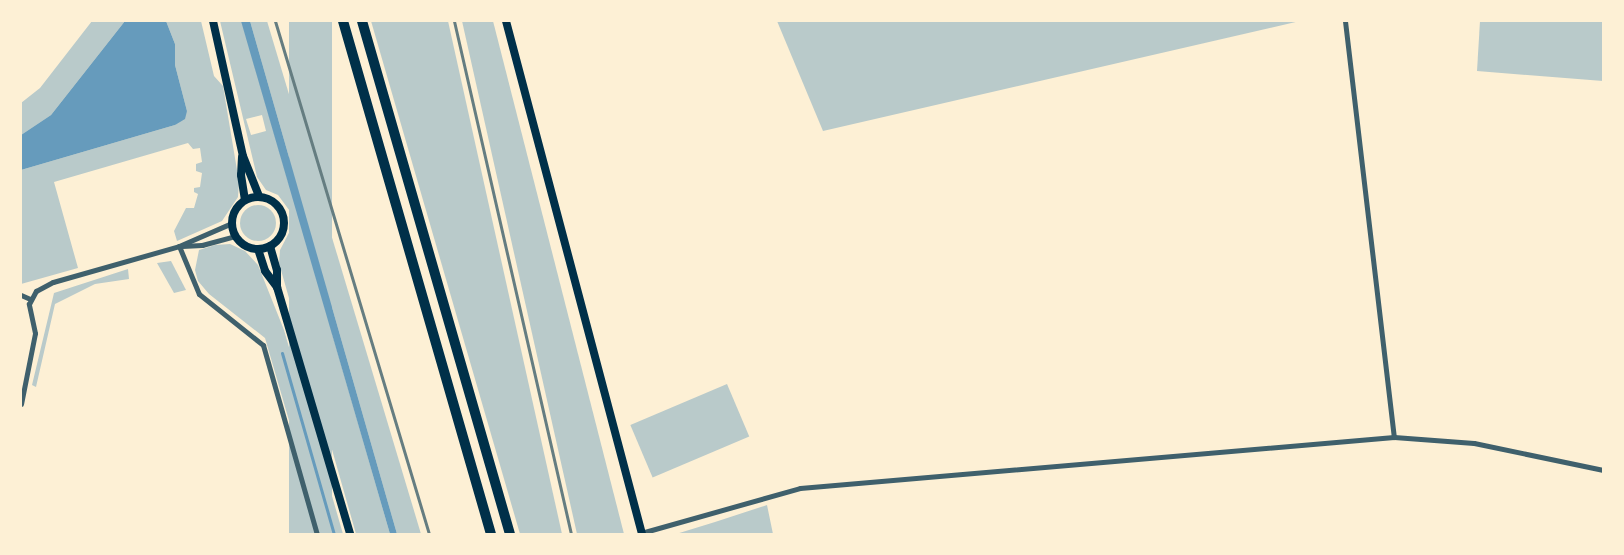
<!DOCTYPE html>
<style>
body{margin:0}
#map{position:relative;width:1624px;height:555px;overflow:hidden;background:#fdf0d5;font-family:"DM Sans",sans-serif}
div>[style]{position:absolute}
.green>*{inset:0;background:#b9caca;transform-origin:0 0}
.round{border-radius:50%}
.water>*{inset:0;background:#669bbc}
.stream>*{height:3px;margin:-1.5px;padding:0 1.5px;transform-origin:1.5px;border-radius:1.5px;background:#669bbc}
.minor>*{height:5px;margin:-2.5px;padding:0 2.5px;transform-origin:2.5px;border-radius:2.5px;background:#3f606c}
.secondary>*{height:8px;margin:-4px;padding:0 4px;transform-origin:4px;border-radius:4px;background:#003049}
.secondary>.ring{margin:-4px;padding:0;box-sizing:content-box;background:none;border:8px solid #003049;border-radius:50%}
.motorway>*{height:10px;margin:-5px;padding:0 5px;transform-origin:5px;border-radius:5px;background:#003049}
.rail>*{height:3px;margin:-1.5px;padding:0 1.5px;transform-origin:1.5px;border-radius:1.5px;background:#657d81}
span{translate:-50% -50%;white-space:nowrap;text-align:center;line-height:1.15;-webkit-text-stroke:5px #fdf0d5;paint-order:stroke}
.frame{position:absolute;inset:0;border:22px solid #fdf0d5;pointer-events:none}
</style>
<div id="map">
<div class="green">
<div style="clip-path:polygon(92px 21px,125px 21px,51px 115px,21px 135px,21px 103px,40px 88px)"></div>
<div style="clip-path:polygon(166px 21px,201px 21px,214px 76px,223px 86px,239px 182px,238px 197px,222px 221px,177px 241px,174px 231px,186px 208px,194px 208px,198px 194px,194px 192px,194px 188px,200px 187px,202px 173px,196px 171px,196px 164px,202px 162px,200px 148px,193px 149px,188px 143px,54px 182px,78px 268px,21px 284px,21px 170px,175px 125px,187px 111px,175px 65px,175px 44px)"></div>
<div style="clip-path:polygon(evenodd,220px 21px,242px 22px,390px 534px,356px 534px,279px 263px,280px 250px,292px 227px,292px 214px,278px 195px,266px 190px,257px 177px,220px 21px,262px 115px,266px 131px,251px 135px,246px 119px,262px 115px)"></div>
<div style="clip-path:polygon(250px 21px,267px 21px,421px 534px,397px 534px)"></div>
<div style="left:289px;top:21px;width:43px;height:535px"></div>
<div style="clip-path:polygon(371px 21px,448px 21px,562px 534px,520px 534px)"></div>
<div style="clip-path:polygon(462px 21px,493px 21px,624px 534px,577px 534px)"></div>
<div style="clip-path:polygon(777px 21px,1300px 21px,823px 131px)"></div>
<div style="clip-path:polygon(1480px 21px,1603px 21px,1603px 81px,1477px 71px)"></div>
<div class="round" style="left:240px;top:205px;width:36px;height:36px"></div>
<div style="clip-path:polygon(230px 244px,245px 251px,258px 265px,284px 330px,343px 534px,322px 534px,265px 338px,209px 294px,198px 281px,195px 270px,199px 250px,215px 245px)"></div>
<div style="clip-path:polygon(171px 261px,186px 290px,174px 293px,157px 263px)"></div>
<div style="clip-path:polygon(128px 269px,129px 279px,95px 284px,55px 304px,36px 387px,32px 385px,54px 293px)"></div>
<div style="left:727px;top:384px;width:57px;height:105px;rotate:67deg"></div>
<div style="clip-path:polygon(767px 505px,773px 534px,676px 534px,715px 522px)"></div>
</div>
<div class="water">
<div style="clip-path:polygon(125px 21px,166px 21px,175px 44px,175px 65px,187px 111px,185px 119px,175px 125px,21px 170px,21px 135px,51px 115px)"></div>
<div style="clip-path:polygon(241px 21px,250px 21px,397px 534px,390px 534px)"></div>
</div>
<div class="stream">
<div style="left:282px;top:353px;width:188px;rotate:74deg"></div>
</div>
<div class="minor">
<div style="left:1345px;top:21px;width:419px;rotate:83.3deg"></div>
<div style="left:179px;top:246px;width:52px;rotate:67.4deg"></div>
<div style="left:199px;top:294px;width:82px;rotate:38.6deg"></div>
<div style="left:263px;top:345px;width:197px;rotate:74.1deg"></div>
<div style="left:182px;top:246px;width:20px;rotate:-3deg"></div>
<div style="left:202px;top:245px;width:34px;rotate:-15deg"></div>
<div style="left:21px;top:295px;width:10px;rotate:24deg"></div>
<div style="left:21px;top:404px;width:72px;rotate:-78.8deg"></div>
<div style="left:35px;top:333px;width:30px;rotate:-102deg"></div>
<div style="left:29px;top:304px;width:15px;rotate:-62deg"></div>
<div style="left:36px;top:291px;width:19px;rotate:-28deg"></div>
<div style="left:53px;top:282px;width:131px;rotate:-15.9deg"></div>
<div style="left:179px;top:246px;width:58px;rotate:-23.5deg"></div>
<div style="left:641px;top:533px;width:165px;rotate:-15.8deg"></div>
<div style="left:800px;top:488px;width:596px;rotate:-4.91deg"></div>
<div style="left:1394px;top:437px;width:80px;rotate:4.3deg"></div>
<div style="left:1474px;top:443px;width:132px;rotate:11.8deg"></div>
</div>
<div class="secondary">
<div style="left:213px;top:21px;width:138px;rotate:77.5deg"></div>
<div style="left:243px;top:156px;width:43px;rotate:68.2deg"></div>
<div style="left:506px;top:21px;width:531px;rotate:75.15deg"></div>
<div style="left:242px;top:157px;width:18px;rotate:93deg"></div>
<div style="left:241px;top:175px;width:25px;rotate:81deg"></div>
<div class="ring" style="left:232px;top:197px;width:44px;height:44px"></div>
<div style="left:270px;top:246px;width:25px;rotate:74deg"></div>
<div style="left:277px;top:270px;width:17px;rotate:90deg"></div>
<div style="left:277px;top:287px;width:258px;rotate:73.5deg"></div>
<div style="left:258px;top:249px;width:23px;rotate:72deg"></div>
<div style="left:265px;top:271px;width:20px;rotate:53deg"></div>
</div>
<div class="motorway">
<div style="left:343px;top:21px;width:534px;rotate:73.91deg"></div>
<div style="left:362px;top:21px;width:534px;rotate:73.91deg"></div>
</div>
<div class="rail">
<div style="left:275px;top:21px;width:536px;rotate:73.29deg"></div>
<div style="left:454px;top:21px;width:526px;rotate:77.15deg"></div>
</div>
<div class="frame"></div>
</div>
